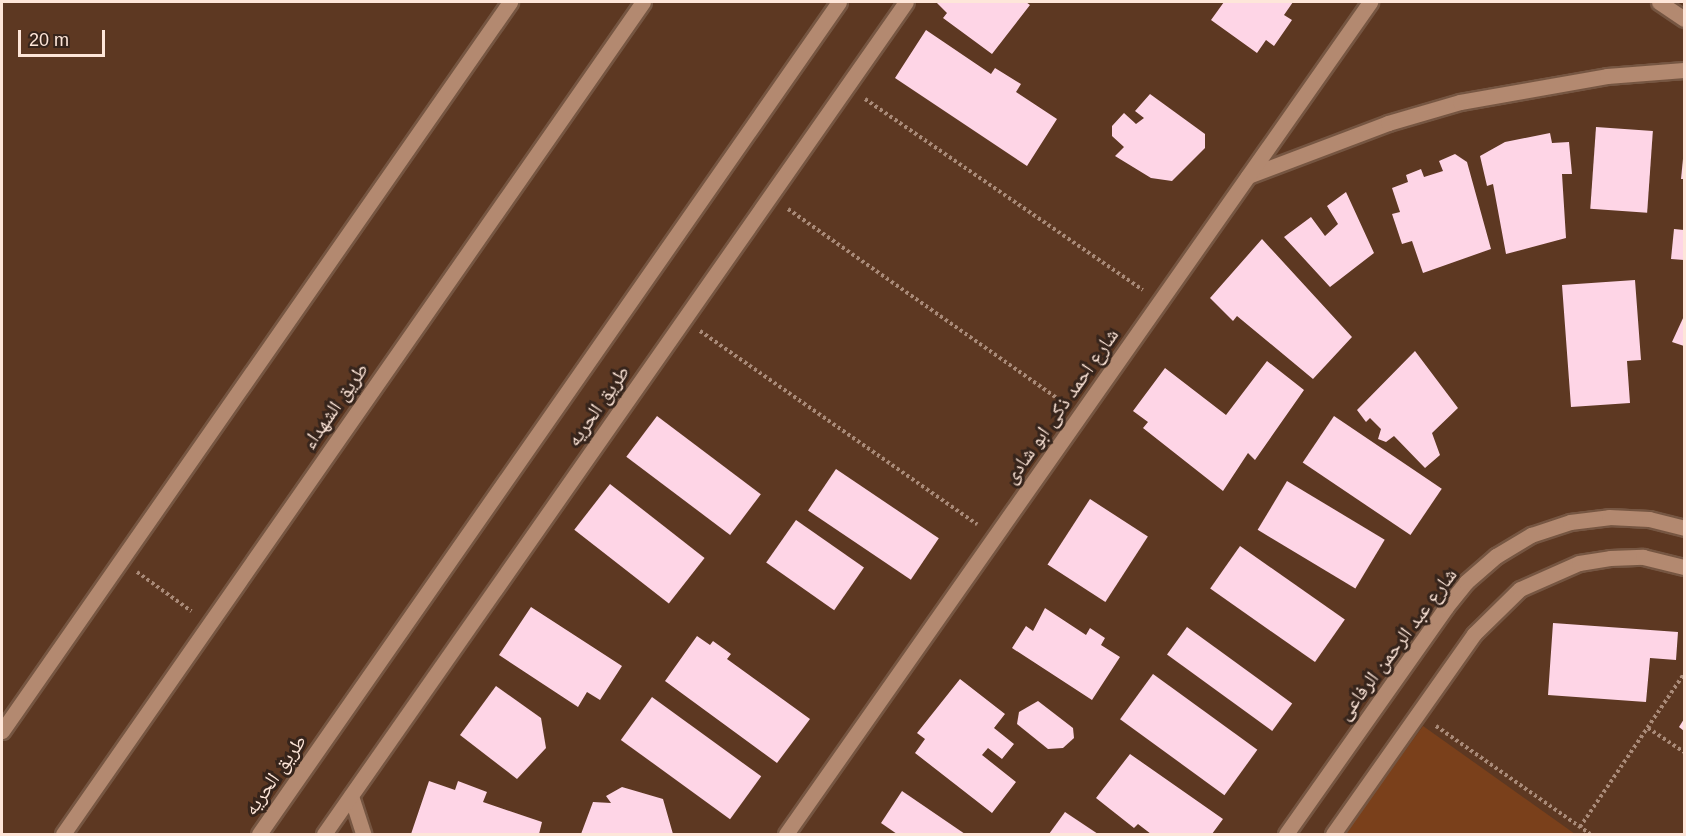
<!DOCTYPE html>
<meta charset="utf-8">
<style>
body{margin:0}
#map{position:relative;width:1686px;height:836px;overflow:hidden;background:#5d3822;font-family:Helvetica,"Noto Naskh Arabic",sans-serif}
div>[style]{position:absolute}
.green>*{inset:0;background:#7a401b}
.building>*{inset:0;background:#fed5e6;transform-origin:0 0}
.path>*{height:4px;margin-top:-2px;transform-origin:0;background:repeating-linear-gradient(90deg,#a98a78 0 3px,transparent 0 6px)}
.roads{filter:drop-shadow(2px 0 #765642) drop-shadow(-2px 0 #765642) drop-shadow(0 2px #765642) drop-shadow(0 -2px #765642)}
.minor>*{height:15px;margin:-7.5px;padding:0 7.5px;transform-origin:7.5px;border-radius:7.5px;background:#b38970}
.tertiary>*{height:15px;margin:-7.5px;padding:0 7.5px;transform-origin:7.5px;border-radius:7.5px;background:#b38970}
.secondary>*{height:15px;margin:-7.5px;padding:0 7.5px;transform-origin:7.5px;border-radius:7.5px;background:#b38970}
span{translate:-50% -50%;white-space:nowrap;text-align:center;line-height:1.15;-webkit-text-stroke:6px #36241b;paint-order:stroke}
.street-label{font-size:20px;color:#fee6d9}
.frame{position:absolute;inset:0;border:3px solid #fee6d9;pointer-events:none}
.scale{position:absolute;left:18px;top:30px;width:87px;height:27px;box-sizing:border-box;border:3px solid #fee6d9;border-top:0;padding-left:8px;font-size:18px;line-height:21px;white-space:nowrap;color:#fee6d9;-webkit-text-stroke:4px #36241b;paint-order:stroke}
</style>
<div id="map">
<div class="green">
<div style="clip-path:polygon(1423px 726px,1575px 834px,1344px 834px)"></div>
</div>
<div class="building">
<div style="clip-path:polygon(936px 2px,1026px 2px,1030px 5px,992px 54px,943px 18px,947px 13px)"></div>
<div style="clip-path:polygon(1224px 2px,1293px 2px,1284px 15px,1292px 20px,1274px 46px,1266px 40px,1257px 53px,1211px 20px)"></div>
<div style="clip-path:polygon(926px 30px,991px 74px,995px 68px,1021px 84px,1016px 92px,1057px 119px,1027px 166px,895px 78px)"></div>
<div style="clip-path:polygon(1150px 94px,1205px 134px,1205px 148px,1172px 181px,1151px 178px,1115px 156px,1124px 147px,1112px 136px,1112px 126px,1124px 113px,1136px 124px,1144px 118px,1135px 111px)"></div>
<div style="left:1596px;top:127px;width:57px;height:82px;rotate:4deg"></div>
<div style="clip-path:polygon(1550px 133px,1552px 143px,1569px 142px,1572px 174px,1562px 174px,1566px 238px,1506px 254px,1493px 184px,1487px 186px,1480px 156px,1505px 142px)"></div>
<div style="clip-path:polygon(1455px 154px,1467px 162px,1491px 249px,1423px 273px,1412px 241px,1402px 244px,1392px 214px,1400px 212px,1392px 188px,1408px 182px,1406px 175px,1421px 169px,1424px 177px,1443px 171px,1439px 161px)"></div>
<div style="clip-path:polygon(1683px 159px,1684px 159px,1684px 179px,1681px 179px)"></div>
<div style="clip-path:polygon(1346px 192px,1374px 253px,1330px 287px,1284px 237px,1311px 217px,1325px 236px,1338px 224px,1327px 206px)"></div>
<div style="clip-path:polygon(1674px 229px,1684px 230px,1684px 260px,1671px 259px)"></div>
<div style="clip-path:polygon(1262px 239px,1352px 337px,1313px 379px,1237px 316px,1233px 321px,1210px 298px)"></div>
<div style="clip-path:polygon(1635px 280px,1641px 360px,1627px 361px,1630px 403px,1571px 407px,1562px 285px)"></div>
<div style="clip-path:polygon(1684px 316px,1684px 346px,1672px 342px)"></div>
<div style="clip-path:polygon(1415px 351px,1458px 408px,1432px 433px,1440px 455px,1425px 468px,1394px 436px,1386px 442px,1378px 439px,1381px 429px,1370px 418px,1366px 422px,1357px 410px)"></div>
<div style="clip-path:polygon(1267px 361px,1304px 390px,1255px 460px,1248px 453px,1223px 491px,1143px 428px,1148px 422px,1133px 411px,1165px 368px,1226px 415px)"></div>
<div style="left:657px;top:416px;width:130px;height:51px;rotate:37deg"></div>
<div style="left:1334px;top:416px;width:130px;height:56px;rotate:34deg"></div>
<div style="left:836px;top:469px;width:124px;height:50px;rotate:34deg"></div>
<div style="left:1287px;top:481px;width:114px;height:57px;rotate:31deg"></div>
<div style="left:610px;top:484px;width:120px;height:58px;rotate:38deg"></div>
<div style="left:1090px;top:499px;width:69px;height:78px;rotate:33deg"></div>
<div style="left:796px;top:520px;width:83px;height:52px;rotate:35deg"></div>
<div style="left:1240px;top:546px;width:128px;height:52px;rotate:35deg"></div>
<div style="clip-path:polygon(531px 607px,622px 666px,600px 700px,587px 692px,578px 707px,499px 655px)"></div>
<div style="clip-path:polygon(1045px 608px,1086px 635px,1090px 628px,1105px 638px,1101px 645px,1120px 657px,1092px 700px,1012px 648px,1026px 626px,1033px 631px)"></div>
<div style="clip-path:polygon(1553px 623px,1678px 632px,1676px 660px,1650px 658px,1646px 702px,1548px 695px)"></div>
<div style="left:1187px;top:627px;width:130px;height:34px;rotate:36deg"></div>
<div style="clip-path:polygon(697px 636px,710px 645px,713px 641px,731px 654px,727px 659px,810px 719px,777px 763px,665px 681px)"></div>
<div style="left:1153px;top:674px;width:129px;height:56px;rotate:36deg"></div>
<div style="clip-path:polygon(960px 679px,1005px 714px,994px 728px,1014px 744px,1002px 759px,988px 748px,982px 755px,1016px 782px,992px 813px,915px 753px,925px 739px,917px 733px)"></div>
<div style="clip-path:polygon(496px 686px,541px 718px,546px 748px,517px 779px,460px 735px)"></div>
<div style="left:652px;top:697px;width:135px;height:53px;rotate:36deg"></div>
<div style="clip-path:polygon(1038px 701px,1073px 728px,1074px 738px,1063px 748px,1048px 749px,1017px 724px,1019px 712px)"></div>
<div style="clip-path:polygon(1684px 719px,1684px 731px,1679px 727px)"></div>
<div style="clip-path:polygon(1130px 754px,1223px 819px,1212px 834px,1151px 834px,1138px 824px,1134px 828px,1096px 798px)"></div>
<div style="clip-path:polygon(429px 781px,455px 790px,458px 781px,487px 792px,483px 802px,542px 822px,539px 834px,411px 834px)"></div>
<div style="clip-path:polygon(622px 787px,663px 799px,673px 834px,581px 834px,593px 802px,611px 803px,606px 796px)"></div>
<div style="clip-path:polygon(902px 791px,965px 834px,897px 834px,881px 823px)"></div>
<div style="clip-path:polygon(1065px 812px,1098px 834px,1049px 834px)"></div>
</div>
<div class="path">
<div style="left:865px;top:99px;width:337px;rotate:34.5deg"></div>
<div style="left:788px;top:209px;width:337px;rotate:35.1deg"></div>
<div style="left:700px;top:331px;width:338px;rotate:34.9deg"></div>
<div style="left:137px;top:572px;width:67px;rotate:35.8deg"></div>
<div style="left:1436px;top:726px;width:188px;rotate:35deg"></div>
<div style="left:1648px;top:728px;width:43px;rotate:33.7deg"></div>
<div style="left:1580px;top:827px;width:185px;rotate:-55.8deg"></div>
</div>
<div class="roads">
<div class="minor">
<div style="left:1659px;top:2px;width:30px;rotate:34deg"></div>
<div style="left:1248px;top:176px;width:150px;rotate:-20.7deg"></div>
<div style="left:1388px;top:123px;width:75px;rotate:-16.3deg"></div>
<div style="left:1460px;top:102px;width:149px;rotate:-10deg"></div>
<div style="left:1607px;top:76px;width:77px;rotate:-4.5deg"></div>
<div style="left:351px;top:796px;width:40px;rotate:72deg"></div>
<div style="left:786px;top:834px;width:1017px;rotate:-54.93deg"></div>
<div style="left:1286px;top:834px;width:278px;rotate:-54.8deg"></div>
<div style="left:1446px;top:607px;width:32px;rotate:-51deg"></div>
<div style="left:1466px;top:582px;width:40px;rotate:-41deg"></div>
<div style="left:1496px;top:556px;width:41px;rotate:-31deg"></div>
<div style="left:1531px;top:535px;width:41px;rotate:-18.4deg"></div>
<div style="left:1570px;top:522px;width:39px;rotate:-7deg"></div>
<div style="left:1609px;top:517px;width:40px;rotate:2.9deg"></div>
<div style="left:1649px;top:519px;width:36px;rotate:14deg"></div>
<div style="left:1333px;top:834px;width:245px;rotate:-54.8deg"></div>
<div style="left:1474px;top:634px;width:64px;rotate:-44.4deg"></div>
<div style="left:1520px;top:589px;width:64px;rotate:-23.8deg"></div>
<div style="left:1579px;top:563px;width:31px;rotate:-9deg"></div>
<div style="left:1610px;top:558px;width:33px;rotate:-2deg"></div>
<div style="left:1643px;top:557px;width:42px;rotate:13.7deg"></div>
</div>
<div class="tertiary">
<div style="left:259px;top:834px;width:1014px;rotate:-55.12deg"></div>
<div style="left:324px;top:834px;width:1015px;rotate:-55.03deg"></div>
</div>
<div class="secondary">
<div style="left:2px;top:731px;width:889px;rotate:-55.13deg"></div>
<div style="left:63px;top:834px;width:1014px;rotate:-55.12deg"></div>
</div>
</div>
<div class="street-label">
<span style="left:335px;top:406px;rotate:-55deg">طريق الشهداء</span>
<span style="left:598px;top:406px;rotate:-55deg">طريق الحريه</span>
<span style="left:1061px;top:406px;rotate:-55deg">شارع احمد ذكى ابو شادى</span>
<span style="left:1397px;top:644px;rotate:-53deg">شارع عبد الرحمن الرفاعى</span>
<span style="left:275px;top:775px;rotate:-55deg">طريق الحريه</span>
</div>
<div class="frame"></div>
<div class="scale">20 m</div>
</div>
